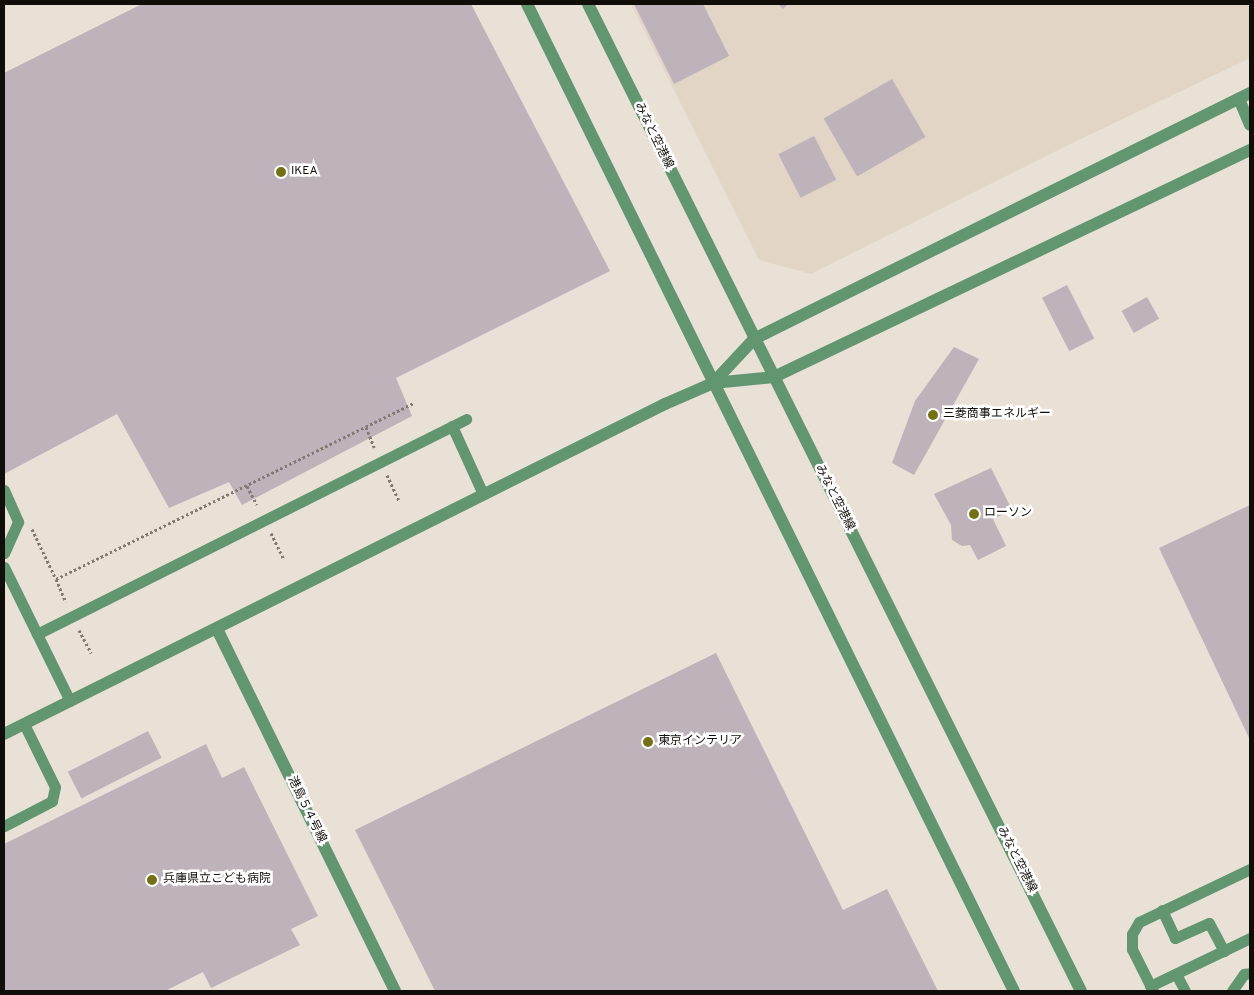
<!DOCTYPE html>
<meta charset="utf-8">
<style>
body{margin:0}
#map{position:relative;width:1254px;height:995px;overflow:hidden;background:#e9e0d6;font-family:Overpass,"Noto Sans JP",sans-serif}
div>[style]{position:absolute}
.built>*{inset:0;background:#e3d5c5}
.building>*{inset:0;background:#beb3bb;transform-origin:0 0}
.path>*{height:3px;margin-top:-1.5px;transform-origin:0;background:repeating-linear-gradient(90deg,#807a73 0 2.5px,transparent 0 5px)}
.service>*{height:11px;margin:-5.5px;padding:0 5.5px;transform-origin:5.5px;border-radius:5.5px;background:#629671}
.tertiary>*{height:12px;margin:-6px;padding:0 6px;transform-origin:6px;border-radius:6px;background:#629671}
.dots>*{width:14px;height:14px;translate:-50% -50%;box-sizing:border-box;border:2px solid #fff;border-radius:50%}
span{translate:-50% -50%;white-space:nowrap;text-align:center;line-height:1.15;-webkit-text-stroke:5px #fff;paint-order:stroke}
.street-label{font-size:12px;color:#110e0a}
.poi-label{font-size:12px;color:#110e0a}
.left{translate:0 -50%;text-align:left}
.frame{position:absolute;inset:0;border:5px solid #110e0a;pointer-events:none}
</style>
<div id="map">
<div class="built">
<div style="clip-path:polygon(631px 4px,1250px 4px,1250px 58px,1060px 149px,811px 274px,759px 260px)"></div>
</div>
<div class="building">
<div style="clip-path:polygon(142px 4px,471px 4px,610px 271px,396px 378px,412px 416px,242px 505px,229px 482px,169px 508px,117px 414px,4px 474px,4px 73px)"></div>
<div style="clip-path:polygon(634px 4px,703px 4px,729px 56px,674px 84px)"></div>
<div style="clip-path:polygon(778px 4px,788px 4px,783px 9px)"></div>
<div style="left:892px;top:79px;width:67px;height:79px;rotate:60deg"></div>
<div style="left:814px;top:136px;width:49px;height:40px;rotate:63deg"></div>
<div style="left:1067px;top:285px;width:60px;height:28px;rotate:63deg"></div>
<div style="left:1147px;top:297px;width:25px;height:29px;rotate:61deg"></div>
<div style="clip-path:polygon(954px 347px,979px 359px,914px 475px,892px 463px,915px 401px)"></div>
<div style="clip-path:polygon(991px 468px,1012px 510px,993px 519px,1006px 546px,978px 560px,970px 545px,962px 546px,952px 540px,951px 525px,934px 494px)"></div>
<div style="clip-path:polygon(1250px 505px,1250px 740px,1159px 548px)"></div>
<div style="clip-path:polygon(716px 653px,843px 910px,887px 889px,938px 991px,435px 991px,355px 830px)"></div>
<div style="left:148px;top:731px;width:30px;height:90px;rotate:63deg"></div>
<div style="clip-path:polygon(206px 744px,222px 778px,244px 767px,318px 916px,291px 929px,300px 945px,211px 988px,203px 972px,165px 991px,4px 991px,4px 844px)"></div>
</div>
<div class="path">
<div style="left:366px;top:427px;width:22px;rotate:68deg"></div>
<div style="left:387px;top:475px;width:29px;rotate:65deg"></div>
<div style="left:247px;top:486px;width:21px;rotate:62deg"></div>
<div style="left:32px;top:529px;width:55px;rotate:64.4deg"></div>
<div style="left:56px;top:579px;width:399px;rotate:-26.2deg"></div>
<div style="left:271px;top:533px;width:28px;rotate:64deg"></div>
<div style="left:56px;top:579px;width:25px;rotate:67deg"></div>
<div style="left:79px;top:630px;width:26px;rotate:62deg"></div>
</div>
<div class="service">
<div style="left:452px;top:426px;width:75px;rotate:65.5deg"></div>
<div style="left:4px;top:490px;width:35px;rotate:66deg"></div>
<div style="left:18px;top:522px;width:34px;rotate:114deg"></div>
<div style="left:4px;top:567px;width:149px;rotate:63.8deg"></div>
<div style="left:37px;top:634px;width:480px;rotate:-26.6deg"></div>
<div style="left:4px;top:826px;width:54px;rotate:-27.5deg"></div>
<div style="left:52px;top:801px;width:14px;rotate:-78deg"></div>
<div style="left:55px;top:787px;width:70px;rotate:-116.2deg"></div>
<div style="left:1162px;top:910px;width:31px;rotate:65deg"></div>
<div style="left:1175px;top:938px;width:37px;rotate:-24deg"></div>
<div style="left:1209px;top:923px;width:32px;rotate:62deg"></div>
<div style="left:1176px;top:974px;width:19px;rotate:62deg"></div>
<div style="left:1150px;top:986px;width:111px;rotate:-25.6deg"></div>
<div style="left:1153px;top:991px;width:47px;rotate:-116.6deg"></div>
<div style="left:1132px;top:949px;width:15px;rotate:-90deg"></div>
<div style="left:1132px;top:934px;width:14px;rotate:-60deg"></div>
<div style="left:1139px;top:922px;width:123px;rotate:-25.5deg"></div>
<div style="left:1232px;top:991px;width:21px;rotate:-55deg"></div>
<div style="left:1244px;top:974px;width:6px;rotate:-9deg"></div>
</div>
<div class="tertiary">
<div style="left:527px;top:4px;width:1101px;rotate:63.74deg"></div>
<div style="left:588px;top:4px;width:1103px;rotate:63.46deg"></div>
<div style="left:1239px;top:99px;width:28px;rotate:67deg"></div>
<div style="left:713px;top:383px;width:60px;rotate:-47deg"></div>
<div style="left:754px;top:339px;width:554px;rotate:-26.38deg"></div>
<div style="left:217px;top:629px;width:403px;rotate:63.8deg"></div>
<div style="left:4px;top:734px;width:739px;rotate:-26.53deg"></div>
<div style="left:665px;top:404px;width:52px;rotate:-23.6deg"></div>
<div style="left:713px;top:383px;width:61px;rotate:-5.6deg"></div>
<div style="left:774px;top:377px;width:527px;rotate:-25.5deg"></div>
</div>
<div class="dots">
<div style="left:281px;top:172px;background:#747115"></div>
<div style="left:933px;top:415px;background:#747115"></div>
<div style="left:974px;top:514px;background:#747115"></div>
<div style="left:648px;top:742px;background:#747115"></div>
<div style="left:152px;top:880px;background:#747115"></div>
</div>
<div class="street-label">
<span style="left:653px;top:136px;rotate:64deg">みなと空港線</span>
<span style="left:834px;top:498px;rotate:63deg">みなと空港線</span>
<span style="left:306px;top:810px;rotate:64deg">港島５４号線</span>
<span style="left:1016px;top:860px;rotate:63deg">みなと空港線</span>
</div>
<div class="poi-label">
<span class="left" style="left:291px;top:172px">IKEA</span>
<span class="left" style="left:943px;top:415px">三菱商事エネルギー</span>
<span class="left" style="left:984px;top:514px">ローソン</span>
<span class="left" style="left:658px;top:742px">東京インテリア</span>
<span class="left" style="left:163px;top:880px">兵庫県立こども病院</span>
</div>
<div class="frame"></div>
</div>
